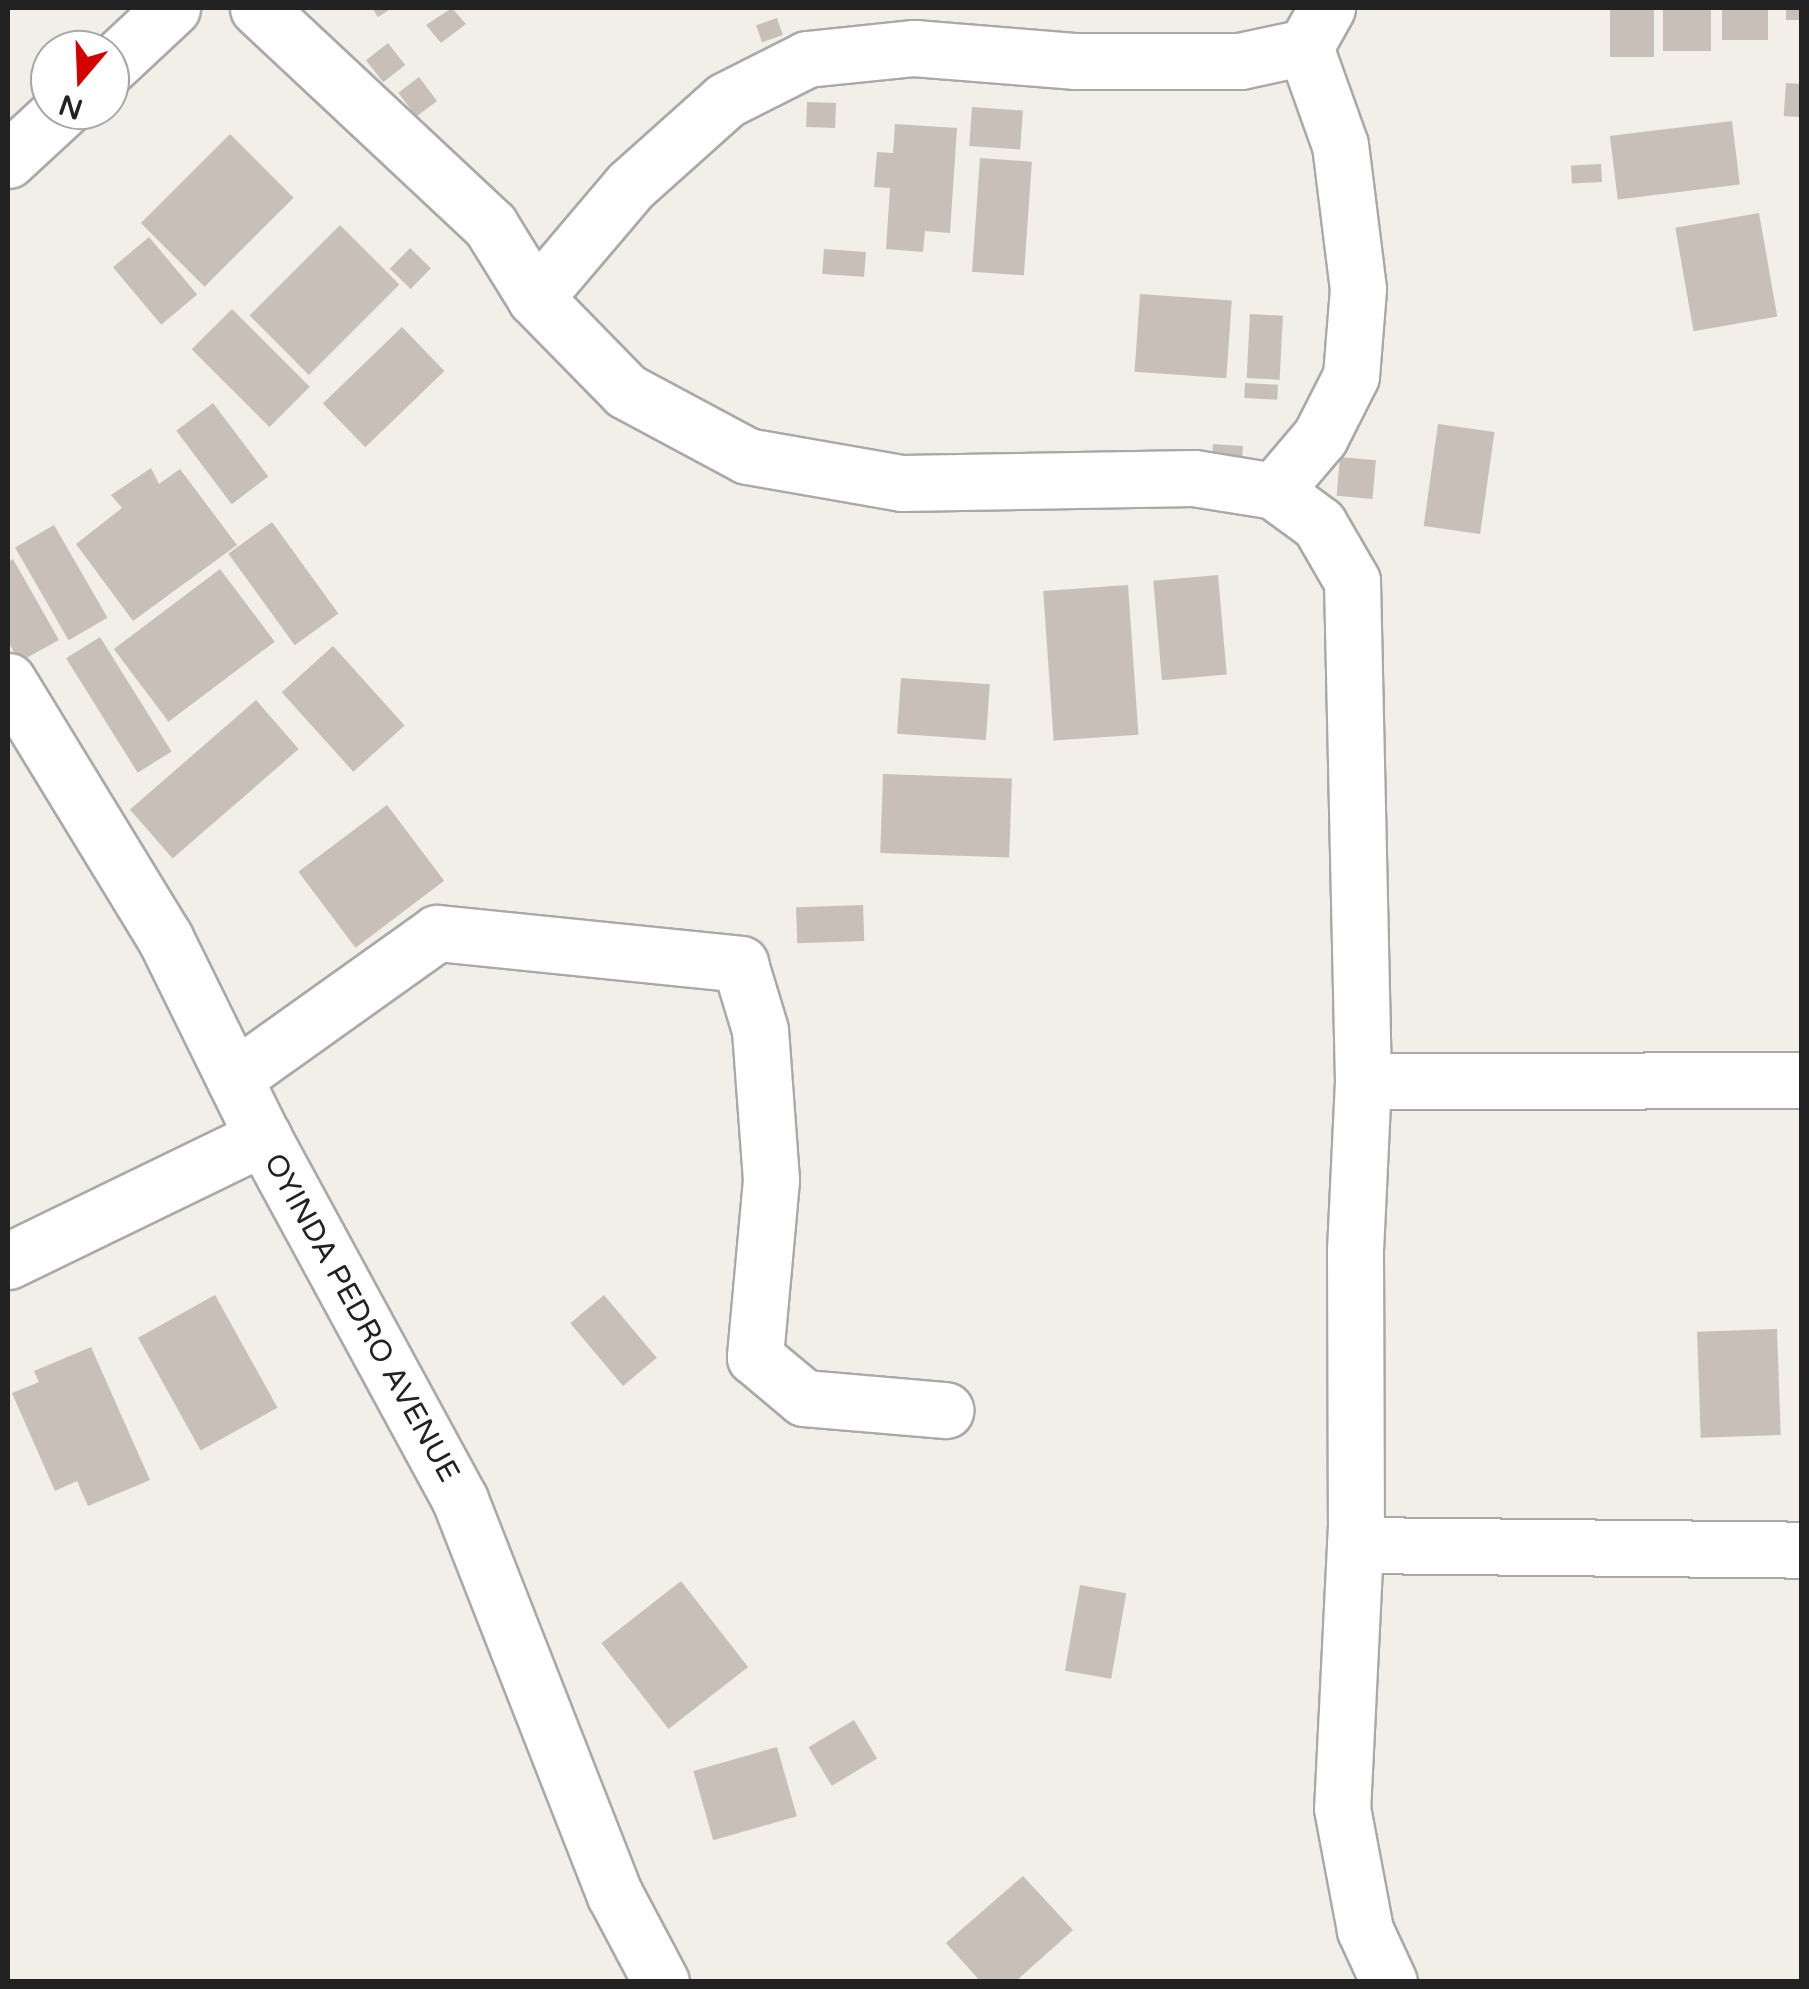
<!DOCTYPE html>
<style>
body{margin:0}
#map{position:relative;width:1809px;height:1989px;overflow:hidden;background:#f2efe9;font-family:"Varela Round",sans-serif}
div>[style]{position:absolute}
.building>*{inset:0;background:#c7bfb8;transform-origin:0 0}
.roads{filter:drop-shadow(2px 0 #a9a9a9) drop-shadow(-2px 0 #a9a9a9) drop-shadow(0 2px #a9a9a9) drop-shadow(0 -2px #a9a9a9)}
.minor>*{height:55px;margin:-27.5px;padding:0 27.5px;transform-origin:27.5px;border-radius:27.5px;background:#fff}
span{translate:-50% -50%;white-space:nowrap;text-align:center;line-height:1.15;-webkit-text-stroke:8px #fff;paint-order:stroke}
.street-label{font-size:30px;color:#222}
.frame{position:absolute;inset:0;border:10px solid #222;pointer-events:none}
.north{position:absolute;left:30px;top:30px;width:100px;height:100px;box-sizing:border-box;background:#fff;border:2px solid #a7a7a7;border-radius:50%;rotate:199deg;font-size:28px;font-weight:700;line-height:40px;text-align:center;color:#222}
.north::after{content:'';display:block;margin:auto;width:35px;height:45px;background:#d40000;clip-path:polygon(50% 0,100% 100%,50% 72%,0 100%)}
</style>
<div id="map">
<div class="building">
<div style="clip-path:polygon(372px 8px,392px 8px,378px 17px)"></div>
<div style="clip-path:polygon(452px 8px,466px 24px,441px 43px,426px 25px)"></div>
<div style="left:1610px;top:8px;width:44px;height:49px"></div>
<div style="left:1663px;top:8px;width:48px;height:43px"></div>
<div style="left:1722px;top:8px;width:46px;height:32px"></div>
<div style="left:1786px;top:8px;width:16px;height:12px"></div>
<div style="left:777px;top:18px;width:18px;height:22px;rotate:71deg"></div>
<div style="left:388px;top:43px;width:28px;height:28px;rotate:52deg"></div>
<div style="left:419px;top:77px;width:30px;height:26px;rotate:53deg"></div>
<div style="left:1786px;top:83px;width:16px;height:33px;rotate:4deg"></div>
<div style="left:807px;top:102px;width:29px;height:25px;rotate:2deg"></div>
<div style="left:972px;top:107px;width:51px;height:39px;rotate:4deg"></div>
<div style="left:1732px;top:121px;width:64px;height:123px;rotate:83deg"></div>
<div style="clip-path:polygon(895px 124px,957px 128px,950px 233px,925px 231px,923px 252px,886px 249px,890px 188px,874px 187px,877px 152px,893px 153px)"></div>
<div style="left:230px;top:134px;width:90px;height:126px;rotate:45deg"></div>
<div style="left:980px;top:158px;width:52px;height:114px;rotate:4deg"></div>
<div style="left:1601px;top:164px;width:18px;height:30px;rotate:87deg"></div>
<div style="left:1759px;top:213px;width:105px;height:85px;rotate:80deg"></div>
<div style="left:340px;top:225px;width:84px;height:128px;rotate:45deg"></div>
<div style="left:149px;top:237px;width:75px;height:47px;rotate:50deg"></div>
<div style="left:410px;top:248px;width:29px;height:29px;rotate:44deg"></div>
<div style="left:824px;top:249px;width:42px;height:25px;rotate:4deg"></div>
<div style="left:1140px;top:294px;width:92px;height:78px;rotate:4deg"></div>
<div style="left:232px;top:309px;width:110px;height:57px;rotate:45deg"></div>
<div style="left:1250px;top:314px;width:33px;height:64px;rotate:3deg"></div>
<div style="left:402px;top:327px;width:61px;height:110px;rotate:46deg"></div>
<div style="left:1245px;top:383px;width:33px;height:15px;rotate:3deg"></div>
<div style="left:213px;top:403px;width:92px;height:46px;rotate:53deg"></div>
<div style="left:1438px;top:424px;width:57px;height:103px;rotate:8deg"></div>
<div style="left:1213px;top:444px;width:30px;height:27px;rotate:4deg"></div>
<div style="left:1340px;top:457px;width:36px;height:39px;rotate:5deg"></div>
<div style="clip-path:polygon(151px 468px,159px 484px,180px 469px,237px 545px,133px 621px,76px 544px,122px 508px,111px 495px)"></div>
<div style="left:272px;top:522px;width:113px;height:54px;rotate:54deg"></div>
<div style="left:54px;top:525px;width:107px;height:45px;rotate:60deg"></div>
<div style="clip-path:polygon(13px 559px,59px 640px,19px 662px,8px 641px,8px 562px)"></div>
<div style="left:220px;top:569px;width:91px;height:133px;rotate:53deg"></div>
<div style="left:1218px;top:575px;width:100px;height:65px;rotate:85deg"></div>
<div style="left:1128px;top:585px;width:150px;height:85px;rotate:86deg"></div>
<div style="left:100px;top:637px;width:135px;height:40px;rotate:58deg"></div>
<div style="left:333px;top:646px;width:107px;height:69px;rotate:48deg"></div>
<div style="left:901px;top:678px;width:89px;height:56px;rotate:4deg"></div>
<div style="left:256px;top:700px;width:65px;height:167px;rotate:49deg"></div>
<div style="left:883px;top:774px;width:129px;height:79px;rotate:2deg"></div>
<div style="left:387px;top:805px;width:95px;height:111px;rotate:53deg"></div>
<div style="left:863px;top:905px;width:36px;height:67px;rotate:88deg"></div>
<div style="left:215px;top:1295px;width:129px;height:88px;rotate:61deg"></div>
<div style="left:604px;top:1295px;width:82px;height:44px;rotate:50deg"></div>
<div style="left:1777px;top:1329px;width:106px;height:80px;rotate:88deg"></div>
<div style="clip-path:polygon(91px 1347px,150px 1480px,88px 1506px,77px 1481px,55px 1491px,12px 1393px,39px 1382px,34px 1371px)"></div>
<div style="left:681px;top:1581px;width:109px;height:101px;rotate:52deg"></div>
<div style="left:1080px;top:1585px;width:47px;height:87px;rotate:10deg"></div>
<div style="left:854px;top:1720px;width:45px;height:53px;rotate:59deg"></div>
<div style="left:777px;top:1747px;width:72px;height:87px;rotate:74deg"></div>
<div style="clip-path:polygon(1023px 1876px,1073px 1930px,1015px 1982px,981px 1982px,946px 1943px)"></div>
</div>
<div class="roads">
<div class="minor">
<div style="left:258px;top:8px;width:318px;rotate:43.1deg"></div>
<div style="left:490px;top:225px;width:86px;rotate:58.3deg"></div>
<div style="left:535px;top:298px;width:130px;rotate:45.6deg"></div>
<div style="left:626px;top:391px;width:137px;rotate:28.2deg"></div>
<div style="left:747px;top:456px;width:157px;rotate:9.9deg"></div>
<div style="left:902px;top:483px;width:292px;rotate:-1deg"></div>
<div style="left:1194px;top:478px;width:81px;rotate:9.2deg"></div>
<div style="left:1274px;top:491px;width:56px;rotate:36.3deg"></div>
<div style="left:1319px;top:524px;width:66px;rotate:59.9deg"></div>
<div style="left:1352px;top:581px;width:500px;rotate:88.74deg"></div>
<div style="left:1363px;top:1081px;width:170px;rotate:92.7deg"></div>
<div style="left:1355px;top:1251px;width:274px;rotate:89.8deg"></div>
<div style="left:1356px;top:1525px;width:283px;rotate:92.8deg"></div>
<div style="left:1342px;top:1808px;width:124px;rotate:79.3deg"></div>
<div style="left:1365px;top:1930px;width:57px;rotate:65.2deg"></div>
<div style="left:110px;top:66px;width:85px;rotate:-43.1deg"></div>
<div style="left:8px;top:160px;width:74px;rotate:-42.8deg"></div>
<div style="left:535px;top:298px;width:148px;rotate:-49.7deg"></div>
<div style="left:631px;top:185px;width:127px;rotate:-41.8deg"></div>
<div style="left:726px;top:100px;width:91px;rotate:-26.8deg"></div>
<div style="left:807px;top:59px;width:108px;rotate:-5.9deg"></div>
<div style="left:914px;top:48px;width:163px;rotate:4.6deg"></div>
<div style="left:1076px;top:61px;width:164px"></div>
<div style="left:1240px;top:61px;width:66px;rotate:-12.2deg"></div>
<div style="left:1305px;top:47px;width:45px;rotate:-60.6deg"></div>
<div style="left:1274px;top:491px;width:71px;rotate:-49.6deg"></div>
<div style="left:1320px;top:437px;width:68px;rotate:-63.1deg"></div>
<div style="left:1351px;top:376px;width:87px;rotate:-85.4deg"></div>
<div style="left:1358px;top:289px;width:145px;rotate:-97.1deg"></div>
<div style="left:1340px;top:145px;width:104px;rotate:-109.7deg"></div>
<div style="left:8px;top:681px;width:301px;rotate:58.6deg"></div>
<div style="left:165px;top:938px;width:222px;rotate:63.8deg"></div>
<div style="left:263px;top:1137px;width:413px;rotate:61.5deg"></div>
<div style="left:460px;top:1500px;width:424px;rotate:68.6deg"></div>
<div style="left:615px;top:1895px;width:98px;rotate:62.1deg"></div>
<div style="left:234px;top:1078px;width:249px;rotate:-35.5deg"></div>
<div style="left:437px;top:933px;width:305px;rotate:5.8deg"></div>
<div style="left:740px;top:964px;width:69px;rotate:73.1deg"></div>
<div style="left:760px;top:1030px;width:150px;rotate:85.8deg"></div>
<div style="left:771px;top:1180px;width:178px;rotate:95.2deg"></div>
<div style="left:755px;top:1357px;width:64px;rotate:39.9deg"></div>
<div style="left:804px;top:1398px;width:142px;rotate:4.9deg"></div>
<div style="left:1363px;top:1081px;width:439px;rotate:-0.1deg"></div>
<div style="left:8px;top:1261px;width:284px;rotate:-25.9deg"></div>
<div style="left:1355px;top:1545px;width:447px;rotate:0.6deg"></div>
</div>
</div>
<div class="street-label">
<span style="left:361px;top:1318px;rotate:61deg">OYINDA PEDRO AVENUE</span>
</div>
<div class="frame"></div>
<div class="north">N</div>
</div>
